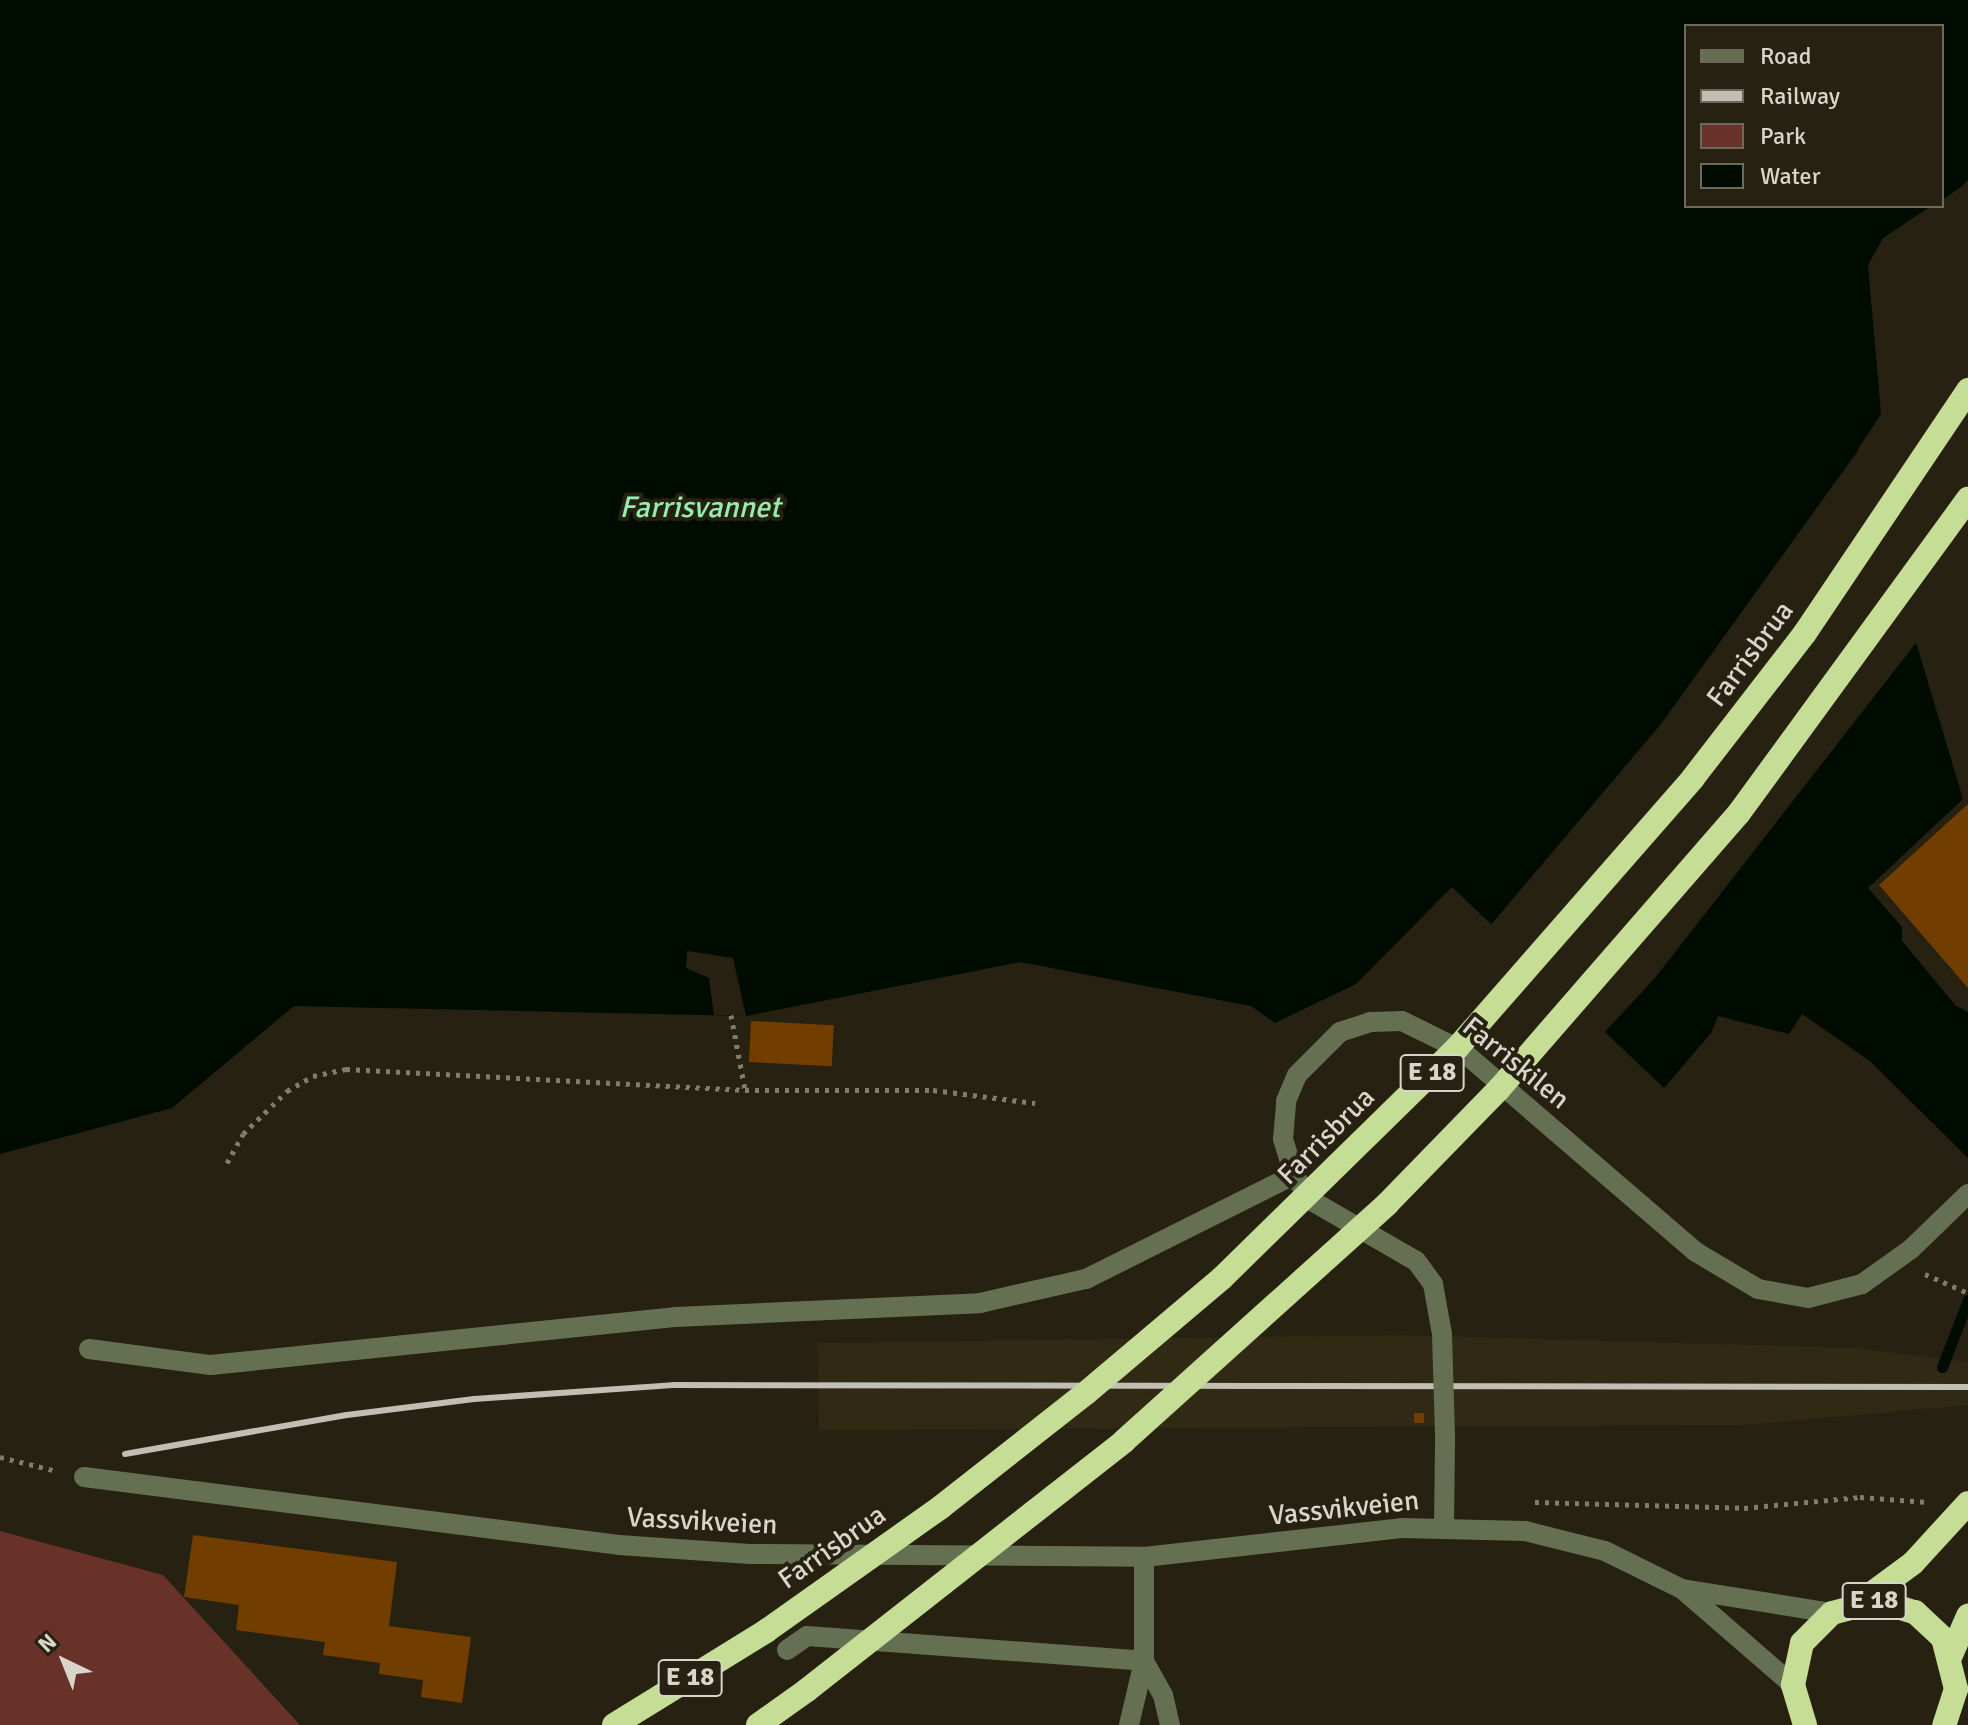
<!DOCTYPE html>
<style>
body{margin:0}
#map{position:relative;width:1968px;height:1725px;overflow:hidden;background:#262111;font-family:Signika,sans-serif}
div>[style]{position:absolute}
.built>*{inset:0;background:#302913}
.green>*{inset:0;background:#683229}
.water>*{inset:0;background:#000b02}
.pier>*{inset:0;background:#262111}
.stream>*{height:11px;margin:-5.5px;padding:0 5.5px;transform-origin:5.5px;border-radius:5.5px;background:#000b02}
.building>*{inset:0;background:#723e00;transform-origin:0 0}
.path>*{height:5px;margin-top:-2.5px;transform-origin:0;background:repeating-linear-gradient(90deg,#807c6f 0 4px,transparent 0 10px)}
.minor>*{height:20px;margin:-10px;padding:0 10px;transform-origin:10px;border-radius:10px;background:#656f52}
.highway>*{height:24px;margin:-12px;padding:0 12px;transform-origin:12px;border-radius:12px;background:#c6dd95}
.rail>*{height:6px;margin:-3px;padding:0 3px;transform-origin:3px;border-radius:3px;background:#c1beb3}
.minor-bridge>*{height:20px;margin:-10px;padding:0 10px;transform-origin:10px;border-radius:10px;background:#656f52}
.highway-bridge>*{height:24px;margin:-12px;padding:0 12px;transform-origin:12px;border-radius:12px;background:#c6dd95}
span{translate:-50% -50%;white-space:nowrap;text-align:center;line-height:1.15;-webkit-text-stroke:8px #262111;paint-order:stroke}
.shield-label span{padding:2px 6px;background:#262111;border:2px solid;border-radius:6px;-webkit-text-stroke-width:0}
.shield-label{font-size:26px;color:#d8d5cb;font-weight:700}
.street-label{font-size:28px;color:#d8d5cb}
.water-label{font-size:30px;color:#91f0af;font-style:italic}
.legend{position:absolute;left:1684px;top:24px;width:260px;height:184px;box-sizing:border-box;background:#262111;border:2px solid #6d695b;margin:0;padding:10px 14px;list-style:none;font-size:24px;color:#d8d5cb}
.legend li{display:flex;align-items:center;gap:16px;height:40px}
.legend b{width:40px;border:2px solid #6d695b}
.north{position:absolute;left:24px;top:1621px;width:80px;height:80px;-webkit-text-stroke:6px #262111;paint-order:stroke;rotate:317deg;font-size:22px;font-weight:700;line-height:32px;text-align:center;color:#d8d5cb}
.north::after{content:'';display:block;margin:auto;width:28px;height:36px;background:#d8d5cb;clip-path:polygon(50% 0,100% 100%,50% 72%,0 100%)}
</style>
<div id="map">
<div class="built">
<div style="clip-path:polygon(1399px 1335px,1855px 1348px,1968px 1362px,1968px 1405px,1744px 1425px,819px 1430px,817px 1343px)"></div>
</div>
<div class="green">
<div style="clip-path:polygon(0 1531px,163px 1575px,300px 1725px,0 1725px)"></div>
</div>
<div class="water">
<div style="clip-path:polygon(0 0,1968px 0,1968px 180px,1961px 187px,1942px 200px,1942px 26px,1686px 26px,1686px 206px,1931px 206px,1883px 238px,1868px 265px,1881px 414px,1858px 449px,1963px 799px,1868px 888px,1902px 927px,1902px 941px,1956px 1006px,1968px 1012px,1968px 1158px,1870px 1061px,1802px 1014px,1789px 1034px,1718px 1016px,1711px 1033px,1664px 1088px,1452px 887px,1356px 984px,1275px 1023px,1251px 1006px,1020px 962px,746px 1016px,294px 1006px,172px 1108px,0 1154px)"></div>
</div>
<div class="pier">
<div style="clip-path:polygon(1885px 413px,1863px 450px,1919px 639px,1655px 978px,1602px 1035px,1489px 927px,1661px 724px)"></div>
<div style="clip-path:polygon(687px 951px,733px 958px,746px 1016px,714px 1015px,709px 978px,686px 968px)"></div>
</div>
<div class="stream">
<div style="left:1942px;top:1367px;width:72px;rotate:-68.8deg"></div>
</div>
<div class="building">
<div style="clip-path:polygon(1968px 804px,1968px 988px,1879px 885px)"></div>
<div style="left:751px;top:1021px;width:83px;height:41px;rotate:3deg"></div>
<div style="left:1414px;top:1413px;width:10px;height:10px"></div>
<div style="clip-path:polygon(193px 1535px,397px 1562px,389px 1626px,471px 1637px,462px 1703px,421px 1697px,423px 1680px,379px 1674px,380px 1663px,323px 1655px,325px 1642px,236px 1630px,239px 1605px,184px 1597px)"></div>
</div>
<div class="path">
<div style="left:731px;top:1015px;width:76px;rotate:79.4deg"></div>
<div style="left:227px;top:1163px;width:33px;rotate:-61deg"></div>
<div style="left:243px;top:1134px;width:62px;rotate:-44.3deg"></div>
<div style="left:287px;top:1091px;width:30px;rotate:-30deg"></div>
<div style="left:313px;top:1076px;width:34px;rotate:-12deg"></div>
<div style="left:346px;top:1069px;width:400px;rotate:3deg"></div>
<div style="left:745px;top:1090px;width:188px"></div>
<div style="left:933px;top:1090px;width:103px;rotate:7.3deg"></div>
<div style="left:1925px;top:1274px;width:47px;rotate:23.8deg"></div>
<div style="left:0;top:1457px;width:59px;rotate:13.8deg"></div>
<div style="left:1535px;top:1502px;width:209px;rotate:1.6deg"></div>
<div style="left:1744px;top:1508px;width:117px;rotate:-5.4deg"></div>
<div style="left:1860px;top:1497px;width:68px;rotate:4.2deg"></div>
</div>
<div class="minor">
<div style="left:1442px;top:1334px;width:51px;rotate:-100.2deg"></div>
<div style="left:1433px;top:1284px;width:29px;rotate:-126deg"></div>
<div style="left:1416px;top:1261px;width:120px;rotate:-150deg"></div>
<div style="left:1312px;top:1201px;width:32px;rotate:-125deg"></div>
<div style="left:1294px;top:1175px;width:38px;rotate:-107deg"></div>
<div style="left:1283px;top:1139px;width:38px;rotate:-85deg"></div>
<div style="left:1286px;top:1101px;width:28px;rotate:-67deg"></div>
<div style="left:1297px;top:1075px;width:61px;rotate:-45deg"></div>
<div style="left:1340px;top:1032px;width:33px;rotate:-18deg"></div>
<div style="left:1371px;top:1022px;width:31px;rotate:-2deg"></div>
<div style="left:1402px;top:1021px;width:66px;rotate:26.2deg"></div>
<div style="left:1461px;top:1050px;width:310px;rotate:40.7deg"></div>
<div style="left:1696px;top:1252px;width:72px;rotate:30.8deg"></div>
<div style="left:1758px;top:1289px;width:51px;rotate:10.2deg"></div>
<div style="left:1808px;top:1298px;width:56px;rotate:-14.5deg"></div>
<div style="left:1862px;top:1284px;width:60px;rotate:-35.5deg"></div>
<div style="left:1911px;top:1249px;width:79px;rotate:-44deg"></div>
<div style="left:89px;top:1349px;width:123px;rotate:7.5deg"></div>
<div style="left:211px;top:1365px;width:466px;rotate:-5.9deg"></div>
<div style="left:675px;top:1317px;width:305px;rotate:-2.6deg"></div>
<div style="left:980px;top:1303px;width:109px;rotate:-12.8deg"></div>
<div style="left:1086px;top:1279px;width:233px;rotate:-26.6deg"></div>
<div style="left:84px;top:1477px;width:539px;rotate:7.24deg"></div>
<div style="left:619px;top:1545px;width:131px;rotate:3.9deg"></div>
<div style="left:750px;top:1554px;width:394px;rotate:0.4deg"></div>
<div style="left:1144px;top:1557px;width:259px;rotate:-6.4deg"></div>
<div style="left:1401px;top:1528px;width:124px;rotate:1.4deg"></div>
<div style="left:1525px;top:1531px;width:82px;rotate:14deg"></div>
<div style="left:1605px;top:1551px;width:86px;rotate:26.3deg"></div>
<div style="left:1682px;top:1589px;width:147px;rotate:40.9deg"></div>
<div style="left:1444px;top:1526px;width:88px;rotate:-89.3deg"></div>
<div style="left:1682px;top:1589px;width:152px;rotate:9.1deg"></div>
<div style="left:787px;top:1650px;width:24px;rotate:-35deg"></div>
<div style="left:807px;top:1636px;width:338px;rotate:4.2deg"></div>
<div style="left:1144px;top:1661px;width:39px;rotate:61deg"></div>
<div style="left:1163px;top:1695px;width:31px;rotate:77deg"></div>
<div style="left:1129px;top:1725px;width:66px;rotate:-76.8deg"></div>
<div style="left:1144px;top:1661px;width:104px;rotate:-90deg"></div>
</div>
<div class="highway">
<div style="left:1859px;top:1603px;width:67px;rotate:-36.5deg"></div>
<div style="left:1951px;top:1655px;width:43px;rotate:-66.4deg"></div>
<div style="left:614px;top:1725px;width:179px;rotate:-31.7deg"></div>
<div style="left:758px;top:1725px;width:60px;rotate:-35.5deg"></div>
<div style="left:1805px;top:1725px;width:42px;rotate:-106.7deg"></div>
<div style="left:1793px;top:1685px;width:43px;rotate:-77.9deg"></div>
<div style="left:1802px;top:1643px;width:42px;rotate:-45deg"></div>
<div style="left:1832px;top:1613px;width:48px;rotate:-14.6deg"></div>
<div style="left:1878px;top:1601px;width:39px;rotate:17deg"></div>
<div style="left:1915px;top:1612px;width:38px;rotate:43deg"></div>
<div style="left:1943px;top:1638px;width:53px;rotate:75.7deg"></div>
<div style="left:1956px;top:1689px;width:38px;rotate:108deg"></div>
</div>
<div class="rail">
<div style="left:125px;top:1454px;width:225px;rotate:-10deg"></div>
<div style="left:347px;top:1415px;width:128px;rotate:-7.2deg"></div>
<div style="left:474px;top:1399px;width:199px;rotate:-4deg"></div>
<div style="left:673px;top:1385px;width:1295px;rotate:0.09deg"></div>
</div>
<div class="minor-bridge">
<div style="left:1442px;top:1334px;width:104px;rotate:88.3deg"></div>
</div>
<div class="highway-bridge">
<div style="left:1913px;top:1563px;width:81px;rotate:-47.5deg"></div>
<div style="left:766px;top:1631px;width:214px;rotate:-35.3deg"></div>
<div style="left:941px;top:1507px;width:184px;rotate:-38.2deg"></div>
<div style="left:1086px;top:1393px;width:178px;rotate:-40.2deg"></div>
<div style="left:1222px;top:1278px;width:329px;rotate:-44.4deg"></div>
<div style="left:1457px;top:1048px;width:359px;rotate:-48.8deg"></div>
<div style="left:1693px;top:778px;width:183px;rotate:-52.3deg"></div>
<div style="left:1805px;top:633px;width:293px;rotate:-56.1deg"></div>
<div style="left:807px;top:1690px;width:403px;rotate:-38.1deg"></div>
<div style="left:1124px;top:1441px;width:355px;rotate:-42deg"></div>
<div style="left:1388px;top:1203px;width:159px;rotate:-45.8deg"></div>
<div style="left:1499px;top:1089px;width:366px;rotate:-49deg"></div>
<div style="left:1739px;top:813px;width:389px;rotate:-53.9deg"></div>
</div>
<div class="shield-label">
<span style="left:1432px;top:1073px">E 18</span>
<span style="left:1874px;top:1601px">E 18</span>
<span style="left:690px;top:1678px">E 18</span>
</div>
<div class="street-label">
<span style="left:1750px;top:654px;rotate:-53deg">Farrisbrua</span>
<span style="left:1516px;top:1063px;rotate:39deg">Farriskilen</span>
<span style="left:1326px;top:1136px;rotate:-45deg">Farrisbrua</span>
<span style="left:1344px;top:1508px;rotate:-6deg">Vassvikveien</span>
<span style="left:702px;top:1521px;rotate:3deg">Vassvikveien</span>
<span style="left:832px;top:1547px;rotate:-35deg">Farrisbrua</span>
</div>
<div class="water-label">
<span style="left:700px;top:508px">Farrisvannet</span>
</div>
<ul class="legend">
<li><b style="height:10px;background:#656f52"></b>Road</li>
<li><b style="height:10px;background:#c1beb3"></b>Railway</li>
<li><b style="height:22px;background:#683229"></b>Park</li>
<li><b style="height:22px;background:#000b02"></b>Water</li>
</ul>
<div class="north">N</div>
</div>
